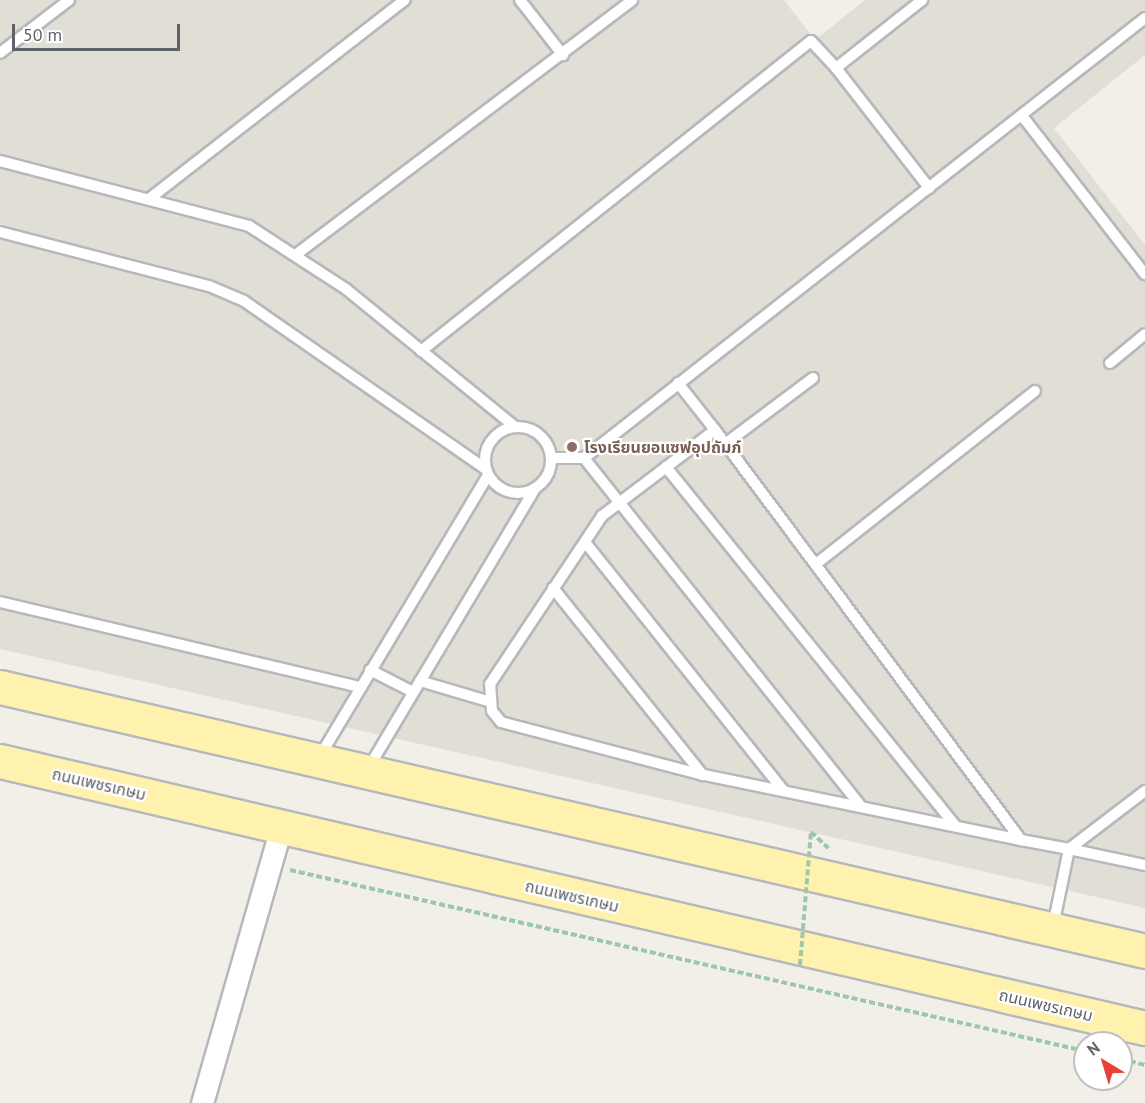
<!DOCTYPE html>
<meta charset="utf-8">
<style>
body{margin:0}
#map{position:relative;width:1145px;height:1103px;overflow:hidden;background:#f1efe8;font-family:"PT Sans","Noto Sans Thai",sans-serif}
div>[style]{position:absolute}
.education>*{inset:0;background:#e1ded6}
.path>*{height:4px;margin-top:-2px;transform-origin:0;background:repeating-linear-gradient(90deg,#9cc7a9 0 6px,transparent 0 9px)}
.roads{filter:drop-shadow(2px 0 #b5b8bc) drop-shadow(-2px 0 #b5b8bc) drop-shadow(0 2px #b5b8bc) drop-shadow(0 -2px #b5b8bc)}
.service>*{height:10px;margin:-5px;padding:0 5px;transform-origin:5px;border-radius:5px;background:#fff}
.service>.ring{margin:-5px;padding:0;box-sizing:content-box;background:none;border:10px solid #fff;border-radius:50%}
.minor>*{height:21px;margin:-10.5px;padding:0 10.5px;transform-origin:10.5px;border-radius:10.5px;background:#fff}
.primary>*{height:33px;margin:-16.5px;padding:0 16.5px;transform-origin:16.5px;border-radius:16.5px;background:#fff2af}
.path-bridge>*{height:4px;margin-top:-2px;transform-origin:0;background:repeating-linear-gradient(90deg,#9cc7a9 0 6px,transparent 0 9px)}
.dots>*{width:16px;height:16px;translate:-50% -50%;box-sizing:border-box;border:3px solid #fff;border-radius:50%}
span{translate:-50% -50%;white-space:nowrap;text-align:center;line-height:1.15;-webkit-text-stroke:4.5px #fff;paint-order:stroke}
.education-label{font-size:16px;color:#785e54;font-weight:700}
.left{translate:0 -50%;text-align:left}
.street-label{font-size:16px;color:#5f6368}
.north{position:absolute;left:1073px;top:1031px;width:60px;height:60px;box-sizing:border-box;background:#fff;border:2px solid #bfc1c3;border-radius:50%;rotate:322deg;font-size:16px;font-weight:700;line-height:24px;text-align:center;color:#5f6368}
.north::after{content:'';display:block;margin:auto;width:21px;height:27px;background:#ea4335;clip-path:polygon(50% 0,100% 100%,50% 72%,0 100%)}
.scale{position:absolute;left:12px;top:24px;width:168px;height:27px;box-sizing:border-box;border:3px solid #5f6368;border-top:0;padding-left:8px;font-size:18px;line-height:21px;white-space:nowrap;color:#5f6368;-webkit-text-stroke:4px #fff;paint-order:stroke}
</style>
<div id="map">
<div class="education">
<div style="clip-path:polygon(0 0,784px 0,815px 40px,865px 0,1145px 0,1145px 55px,1054px 128px,1145px 245px,1145px 908px,0 649px)"></div>
</div>
<div class="path">
<div style="left:811px;top:832px;width:25px;rotate:43deg"></div>
<div style="left:290px;top:870px;width:815px;rotate:12.83deg"></div>
<div style="left:1121px;top:1059px;width:25px;rotate:14deg"></div>
</div>
<div class="roads">
<div class="service">
<div style="left:520px;top:0;width:70px;rotate:52deg"></div>
<div style="left:0;top:53px;width:87px;rotate:-37.5deg"></div>
<div style="left:836px;top:68px;width:152px;rotate:52.2deg"></div>
<div style="left:1023px;top:117px;width:199px;rotate:52.2deg"></div>
<div style="left:0;top:161px;width:257px;rotate:14.6deg"></div>
<div style="left:249px;top:226px;width:116px;rotate:33deg"></div>
<div style="left:346px;top:289px;width:217px;rotate:39.2deg"></div>
<div style="left:149px;top:199px;width:324px;rotate:-37.9deg"></div>
<div style="left:0;top:232px;width:216px;rotate:14.5deg"></div>
<div style="left:209px;top:286px;width:38px;rotate:23deg"></div>
<div style="left:244px;top:301px;width:295px;rotate:34.8deg"></div>
<div style="left:298px;top:253px;width:419px;rotate:-37.1deg"></div>
<div style="left:421px;top:351px;width:498px;rotate:-38.5deg"></div>
<div style="left:811px;top:41px;width:37px;rotate:47deg"></div>
<div style="left:836px;top:68px;width:110px;rotate:-38.3deg"></div>
<div style="left:1110px;top:363px;width:45px;rotate:-39.6deg"></div>
<div style="left:678px;top:383px;width:60px;rotate:51.8deg"></div>
<div class="ring" style="left:485px;top:427px;width:56px;height:56px"></div>
<div style="left:725px;top:444px;width:110px;rotate:-36.9deg"></div>
<div style="left:552px;top:458px;width:32px"></div>
<div style="left:584px;top:458px;width:713px;rotate:-38.11deg"></div>
<div style="left:584px;top:458px;width:446px;rotate:51.5deg"></div>
<div style="left:666px;top:467px;width:461px;rotate:51.1deg"></div>
<div style="left:585px;top:542px;width:319px;rotate:51.4deg"></div>
<div style="left:816px;top:564px;width:279px;rotate:-38.3deg"></div>
<div style="left:553px;top:588px;width:240px;rotate:51.3deg"></div>
<div style="left:0;top:602px;width:369px;rotate:13.3deg"></div>
<div style="left:370px;top:670px;width:48px;rotate:27.1deg"></div>
<div style="left:420px;top:681px;width:74px;rotate:16.5deg"></div>
<div style="left:320px;top:756px;width:327px;rotate:-59.1deg"></div>
<div style="left:369px;top:767px;width:324px;rotate:-59.2deg"></div>
<div style="left:1021px;top:840px;width:325px;rotate:-168.4deg"></div>
<div style="left:703px;top:775px;width:209px;rotate:-165.3deg"></div>
<div style="left:501px;top:722px;width:14px;rotate:-129deg"></div>
<div style="left:492px;top:711px;width:27px;rotate:-94deg"></div>
<div style="left:490px;top:684px;width:202px;rotate:-56.3deg"></div>
<div style="left:602px;top:516px;width:142px;rotate:-37.3deg"></div>
<div style="left:715px;top:430px;width:512px;rotate:53.26deg"></div>
<div style="left:1021px;top:840px;width:49px;rotate:10.6deg"></div>
<div style="left:1069px;top:849px;width:79px;rotate:101.7deg"></div>
<div style="left:1069px;top:849px;width:96px;rotate:-37.3deg"></div>
<div style="left:1069px;top:849px;width:78px;rotate:11.9deg"></div>
</div>
<div class="minor">
<div style="left:202px;top:1103px;width:287px;rotate:-74deg"></div>
</div>
<div class="primary">
<div style="left:0;top:687px;width:1175px;rotate:12.98deg"></div>
<div style="left:0;top:761px;width:1176px;rotate:13.13deg"></div>
</div>
</div>
<div class="path-bridge">
<div style="left:800px;top:965px;width:133px;rotate:-85.3deg"></div>
</div>
<div class="dots">
<div style="left:572px;top:447px;background:#8d6e63"></div>
</div>
<div class="education-label">
<span class="left" style="left:584px;top:447px">โรงเรียนยอแซฟอุปถัมภ์</span>
</div>
<div class="street-label">
<span style="left:99px;top:784px;rotate:13deg">ถนนเพชรเกษม</span>
<span style="left:572px;top:896px;rotate:13deg">ถนนเพชรเกษม</span>
<span style="left:1046px;top:1005px;rotate:13deg">ถนนเพชรเกษม</span>
</div>
<div class="north">N</div>
<div class="scale">50 m</div>
</div>
